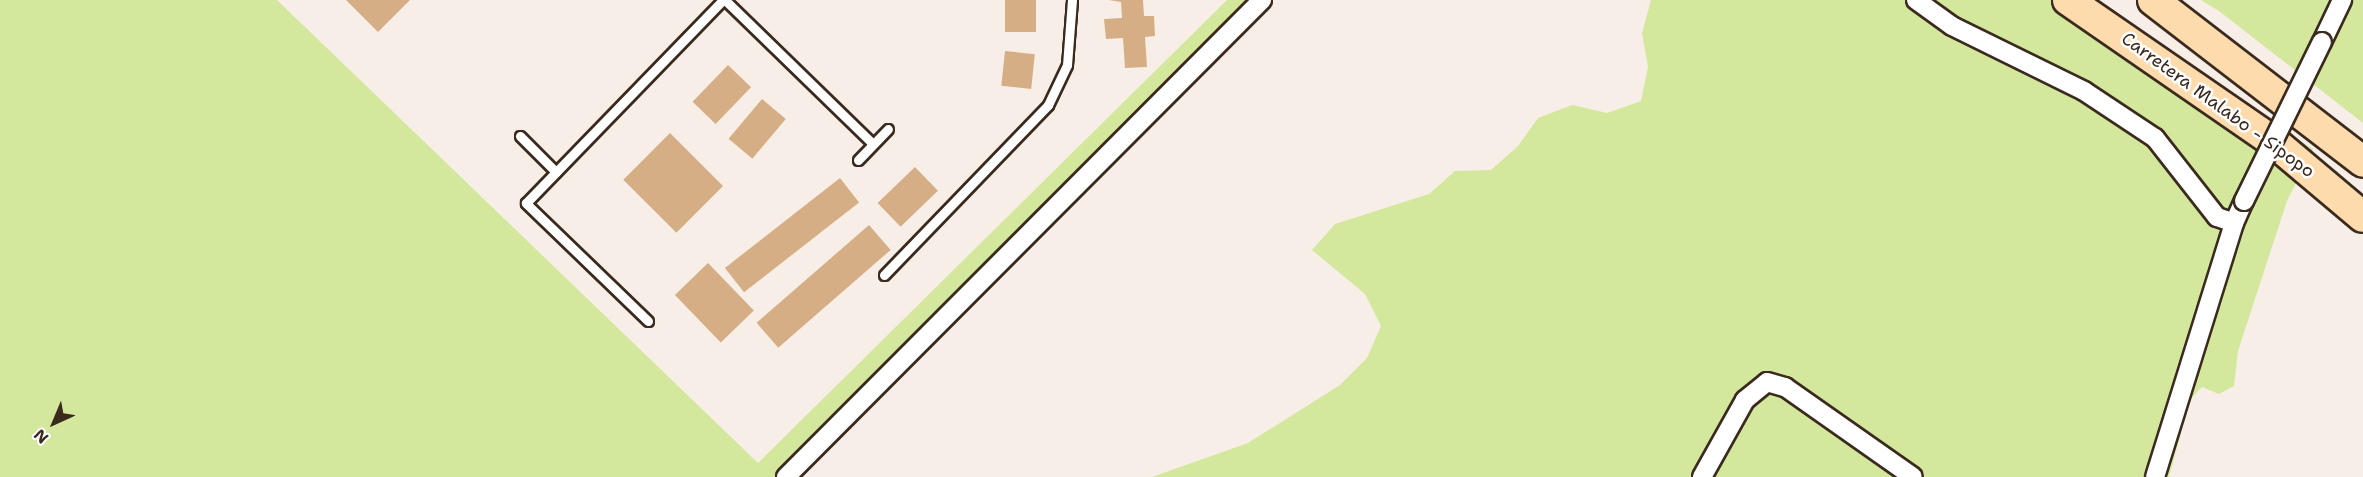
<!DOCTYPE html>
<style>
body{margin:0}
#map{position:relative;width:2363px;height:477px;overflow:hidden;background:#f7efe7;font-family:"Shantell Sans",sans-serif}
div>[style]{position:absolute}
.green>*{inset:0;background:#d3e89d}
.building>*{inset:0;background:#d5ae86;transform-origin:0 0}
.roads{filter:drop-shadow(2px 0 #3b2a1e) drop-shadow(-2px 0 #3b2a1e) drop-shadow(0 2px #3b2a1e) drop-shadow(0 -2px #3b2a1e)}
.service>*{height:9px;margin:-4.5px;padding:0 4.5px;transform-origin:4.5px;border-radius:4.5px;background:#fff}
.minor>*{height:18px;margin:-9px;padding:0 9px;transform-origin:9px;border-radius:9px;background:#fff}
.trunk>*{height:30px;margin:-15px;padding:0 15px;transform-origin:15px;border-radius:15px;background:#fedbac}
.bridges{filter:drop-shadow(2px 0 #3b2a1e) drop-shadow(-2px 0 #3b2a1e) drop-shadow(0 2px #3b2a1e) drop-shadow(0 -2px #3b2a1e)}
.minor-bridge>*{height:18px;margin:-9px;padding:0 9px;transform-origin:9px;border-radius:9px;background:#fff}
span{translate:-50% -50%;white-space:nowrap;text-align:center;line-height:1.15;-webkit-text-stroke:5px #fff;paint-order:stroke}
.street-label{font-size:18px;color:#3b2a1e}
.north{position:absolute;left:24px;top:393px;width:60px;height:60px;-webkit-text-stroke:4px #fff;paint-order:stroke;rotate:224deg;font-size:16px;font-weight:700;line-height:24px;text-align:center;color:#3b2a1e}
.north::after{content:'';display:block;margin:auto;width:21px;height:27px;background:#3b2a1e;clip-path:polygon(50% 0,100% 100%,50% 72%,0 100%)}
</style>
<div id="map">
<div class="green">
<div style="clip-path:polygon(0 0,277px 0,758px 463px,1227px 0,1271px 0,802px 477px,0 477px)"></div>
<div style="clip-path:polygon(1651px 0,2086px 0,2313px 149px,2287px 201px,2238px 351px,2234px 386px,2219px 394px,2202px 387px,2190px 400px,2169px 477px,1152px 477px,1248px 443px,1340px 385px,1367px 358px,1381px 326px,1365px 294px,1312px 250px,1335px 224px,1429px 194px,1455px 171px,1491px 170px,1518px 146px,1538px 118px,1572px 105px,1607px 113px,1641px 101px,1648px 67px,1642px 33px)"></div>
<div style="clip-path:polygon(2201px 0,2363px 0,2363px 123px,2219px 11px)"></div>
</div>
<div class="building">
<div style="clip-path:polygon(346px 0,410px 0,378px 32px)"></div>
<div style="left:1005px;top:0;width:31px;height:32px"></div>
<div style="clip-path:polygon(1109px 0,1143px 0,1144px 16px,1154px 16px,1155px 36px,1145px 37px,1147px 67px,1125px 68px,1123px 38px,1106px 39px,1104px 19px,1122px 18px,1121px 2px)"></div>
<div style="left:1005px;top:51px;width:30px;height:35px;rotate:6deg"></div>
<div style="left:728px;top:65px;width:32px;height:51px;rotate:44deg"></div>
<div style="left:762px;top:99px;width:31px;height:52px;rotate:40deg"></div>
<div style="left:670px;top:133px;width:75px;height:66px;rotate:45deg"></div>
<div style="left:915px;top:167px;width:33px;height:52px;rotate:46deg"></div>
<div style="left:840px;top:178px;width:31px;height:146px;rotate:52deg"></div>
<div style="left:869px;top:225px;width:33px;height:149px;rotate:49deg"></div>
<div style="left:708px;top:263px;width:66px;height:46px;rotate:46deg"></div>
</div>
<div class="roads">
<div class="service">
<div style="left:725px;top:0;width:206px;rotate:44.2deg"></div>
<div style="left:520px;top:136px;width:51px;rotate:45deg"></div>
<div style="left:858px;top:160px;width:43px;rotate:-45.9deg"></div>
<div style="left:884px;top:275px;width:236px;rotate:-46deg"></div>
<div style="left:1048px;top:105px;width:44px;rotate:-64.6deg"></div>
<div style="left:1067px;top:65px;width:65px;rotate:-85.6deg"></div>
<div style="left:648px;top:321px;width:170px;rotate:-136deg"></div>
<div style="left:526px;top:203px;width:283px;rotate:-45.9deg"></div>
</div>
<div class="minor">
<div style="left:1916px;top:0;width:44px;rotate:35.8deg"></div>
<div style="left:1952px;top:26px;width:147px;rotate:26.2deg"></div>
<div style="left:2084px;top:91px;width:85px;rotate:33.5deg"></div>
<div style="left:2155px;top:138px;width:100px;rotate:51.9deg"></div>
<div style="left:2217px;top:217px;width:18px;rotate:19deg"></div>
<div style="left:2234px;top:223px;width:24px;rotate:-66deg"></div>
<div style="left:2322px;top:42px;width:47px;rotate:-64.5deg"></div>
<div style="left:786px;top:477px;width:674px;rotate:-45.06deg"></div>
<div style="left:1702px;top:477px;width:88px;rotate:-60.8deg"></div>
<div style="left:1745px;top:400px;width:28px;rotate:-39deg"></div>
<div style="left:1767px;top:382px;width:19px;rotate:16deg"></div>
<div style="left:1785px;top:387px;width:156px;rotate:35.1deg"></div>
<div style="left:2155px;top:477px;width:266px;rotate:-72.7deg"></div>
</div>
<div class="trunk">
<div style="left:2068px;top:0;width:250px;rotate:34.6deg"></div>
<div style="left:2274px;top:142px;width:116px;rotate:40.1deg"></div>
<div style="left:2153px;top:0;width:265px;rotate:37.6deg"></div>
</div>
</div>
<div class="bridges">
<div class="minor-bridge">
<div style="left:2244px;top:201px;width:177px;rotate:-63.9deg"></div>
</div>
</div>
<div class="street-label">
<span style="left:2218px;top:105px;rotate:36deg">Carretera Malabo - Sipopo</span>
</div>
<div class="north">N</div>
</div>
